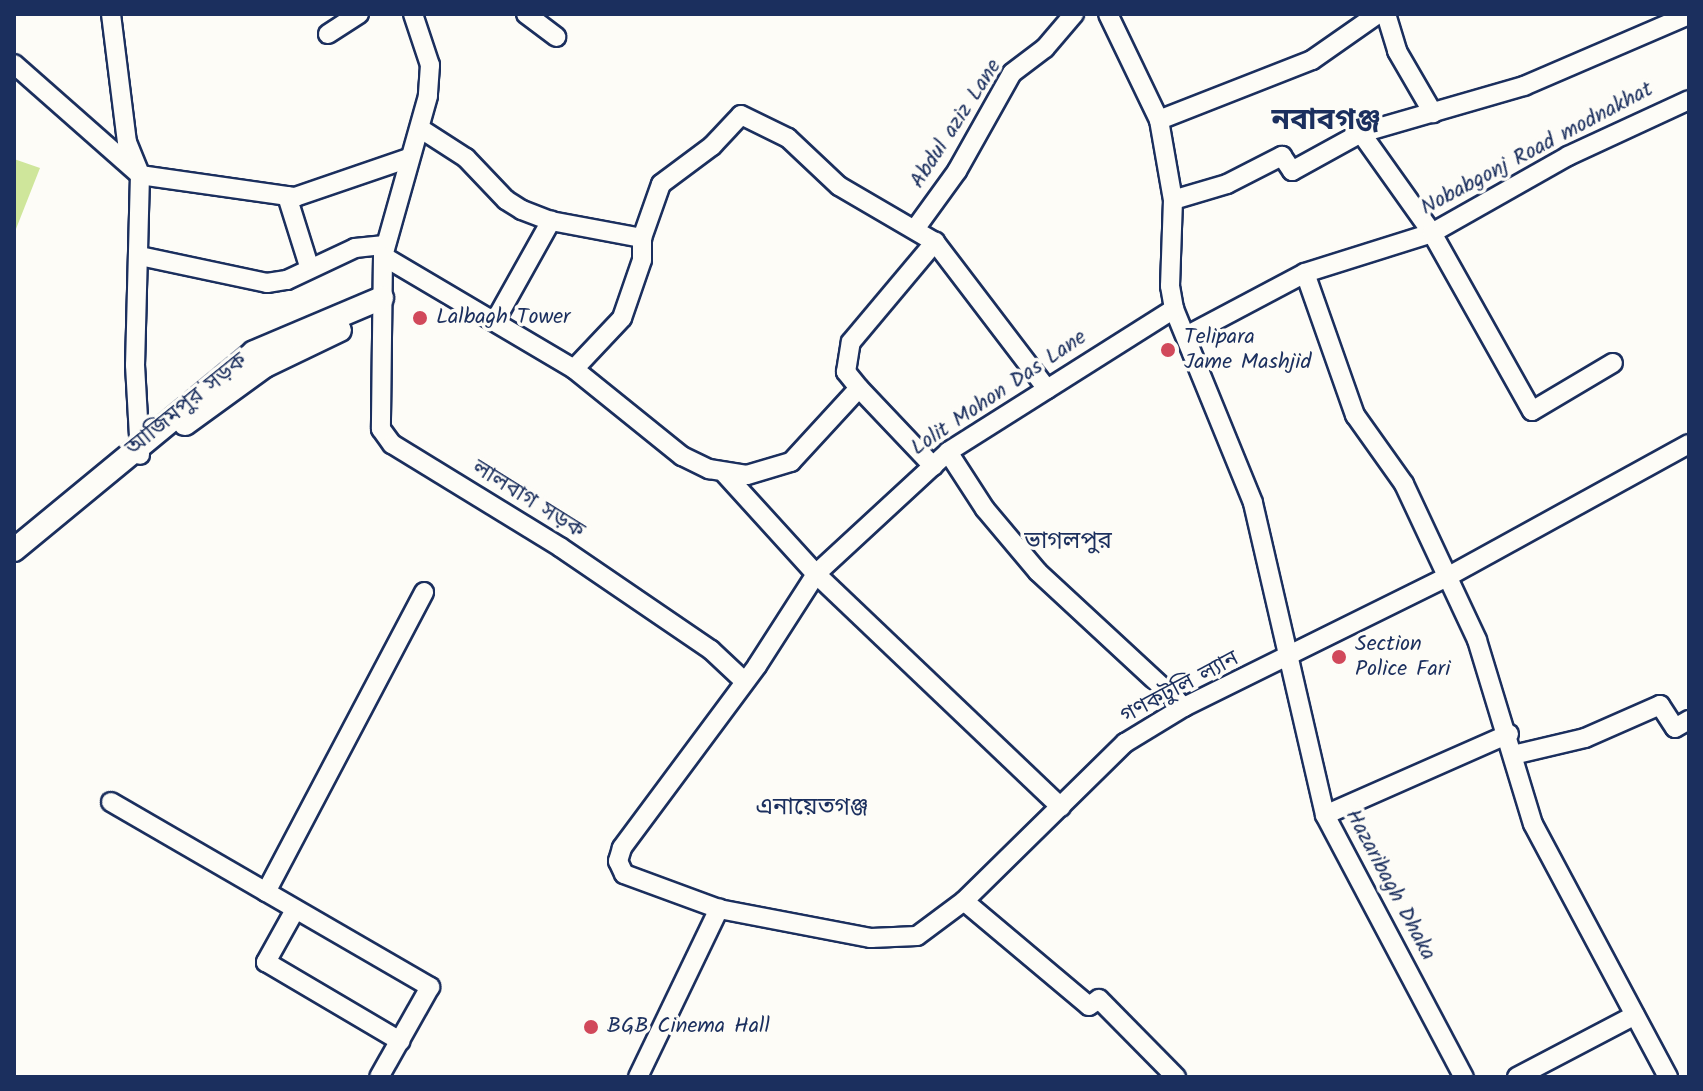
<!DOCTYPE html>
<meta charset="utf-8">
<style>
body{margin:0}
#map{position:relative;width:1703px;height:1091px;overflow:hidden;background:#fdfcf7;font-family:Kalam,"Noto Sans Bengali",sans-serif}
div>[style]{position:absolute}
.green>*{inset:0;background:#cfe69b}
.roads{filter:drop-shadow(2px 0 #1b2f5e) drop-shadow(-2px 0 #1b2f5e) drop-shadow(0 2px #1b2f5e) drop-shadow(0 -2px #1b2f5e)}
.minor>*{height:18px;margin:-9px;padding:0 9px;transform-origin:9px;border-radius:9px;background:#fdfcf7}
.major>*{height:22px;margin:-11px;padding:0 11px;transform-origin:11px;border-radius:11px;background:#fdfcf7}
.dots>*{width:22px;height:22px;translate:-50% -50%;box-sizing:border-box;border:4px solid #fdfcf7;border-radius:50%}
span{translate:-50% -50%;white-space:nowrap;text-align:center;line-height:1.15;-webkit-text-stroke:7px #fdfcf7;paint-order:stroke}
.street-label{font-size:22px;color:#1b2f5e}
.poi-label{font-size:22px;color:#1b2f5e}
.left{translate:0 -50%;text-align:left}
.neighbourhood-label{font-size:24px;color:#1b2f5e}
.district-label{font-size:30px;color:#1b2f5e;font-weight:700}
.frame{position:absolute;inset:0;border:16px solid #1b2f5e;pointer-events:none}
</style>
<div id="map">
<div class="green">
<div style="clip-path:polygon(14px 159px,40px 168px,14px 234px)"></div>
</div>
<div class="roads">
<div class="minor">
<div style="left:111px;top:14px;width:129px;rotate:82.9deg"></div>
<div style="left:127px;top:142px;width:35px;rotate:68deg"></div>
<div style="left:140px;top:175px;width:190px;rotate:91.5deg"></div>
<div style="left:135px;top:365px;width:90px;rotate:86.8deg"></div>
<div style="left:413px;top:14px;width:54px;rotate:71.6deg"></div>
<div style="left:430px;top:65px;width:31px;rotate:94deg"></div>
<div style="left:428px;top:96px;width:166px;rotate:105.7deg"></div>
<div style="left:383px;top:256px;width:173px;rotate:90.7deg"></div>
<div style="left:381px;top:429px;width:19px;rotate:54deg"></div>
<div style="left:392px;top:444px;width:197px;rotate:31.5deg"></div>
<div style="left:560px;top:547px;width:183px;rotate:34.3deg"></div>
<div style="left:711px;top:650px;width:42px;rotate:43.1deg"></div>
<div style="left:526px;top:14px;width:38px;rotate:37deg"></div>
<div style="left:1108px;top:14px;width:118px;rotate:64.3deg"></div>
<div style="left:1159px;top:120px;width:81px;rotate:80.1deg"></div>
<div style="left:1173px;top:200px;width:86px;rotate:92deg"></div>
<div style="left:1170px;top:286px;width:23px;rotate:80deg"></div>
<div style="left:1174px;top:309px;width:209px;rotate:67.8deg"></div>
<div style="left:1253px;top:503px;width:320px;rotate:77deg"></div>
<div style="left:1325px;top:815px;width:297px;rotate:62.1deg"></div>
<div style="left:1386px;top:14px;width:39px;rotate:73deg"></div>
<div style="left:1397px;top:51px;width:72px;rotate:59.9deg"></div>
<div style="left:328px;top:34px;width:37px;rotate:-33deg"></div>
<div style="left:14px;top:64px;width:168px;rotate:41.4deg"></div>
<div style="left:140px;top:175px;width:157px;rotate:8.1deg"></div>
<div style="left:295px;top:197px;width:120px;rotate:-18.9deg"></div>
<div style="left:1159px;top:120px;width:164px;rotate:-21.4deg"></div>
<div style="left:1312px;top:60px;width:80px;rotate:-34.9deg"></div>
<div style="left:421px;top:129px;width:54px;rotate:32.8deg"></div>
<div style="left:466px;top:158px;width:58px;rotate:46.4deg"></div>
<div style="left:506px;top:200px;width:19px;rotate:32deg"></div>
<div style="left:522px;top:210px;width:31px;rotate:21deg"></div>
<div style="left:551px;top:221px;width:93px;rotate:10.6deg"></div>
<div style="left:642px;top:238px;width:57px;rotate:-70.6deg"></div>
<div style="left:661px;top:184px;width:64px;rotate:-36.7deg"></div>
<div style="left:712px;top:146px;width:42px;rotate:-46.9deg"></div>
<div style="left:741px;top:115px;width:52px;rotate:26.1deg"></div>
<div style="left:788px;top:138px;width:70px;rotate:43.3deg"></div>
<div style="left:839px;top:186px;width:111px;rotate:30.3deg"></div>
<div style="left:935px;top:242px;width:185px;rotate:52.7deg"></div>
<div style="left:1361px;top:133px;width:123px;rotate:54.6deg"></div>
<div style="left:1432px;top:233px;width:204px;rotate:60.7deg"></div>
<div style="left:1532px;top:411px;width:94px;rotate:-30.7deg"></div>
<div style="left:287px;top:196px;width:73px;rotate:72.6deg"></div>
<div style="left:1173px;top:200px;width:56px;rotate:-16.5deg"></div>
<div style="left:1227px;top:184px;width:62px;rotate:-27deg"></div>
<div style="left:1282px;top:156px;width:18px;rotate:56deg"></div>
<div style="left:1292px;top:171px;width:79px;rotate:-28.8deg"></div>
<div style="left:1361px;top:133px;width:170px;rotate:-16.1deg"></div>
<div style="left:1524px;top:86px;width:180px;rotate:-23.3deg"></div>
<div style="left:915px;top:229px;width:72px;rotate:-54.1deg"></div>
<div style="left:957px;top:171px;width:112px;rotate:-60.7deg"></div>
<div style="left:1012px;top:73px;width:41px;rotate:-37.1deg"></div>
<div style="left:1045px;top:48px;width:45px;rotate:-49.5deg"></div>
<div style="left:140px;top:256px;width:130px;rotate:12deg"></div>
<div style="left:267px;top:283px;width:20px;rotate:-9deg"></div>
<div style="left:287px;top:280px;width:75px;rotate:-25.2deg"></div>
<div style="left:355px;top:248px;width:30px;rotate:-6deg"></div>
<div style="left:383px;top:256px;width:222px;rotate:30.6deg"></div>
<div style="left:574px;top:369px;width:139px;rotate:38.9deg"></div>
<div style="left:682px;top:456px;width:30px;rotate:26deg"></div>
<div style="left:709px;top:469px;width:38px;rotate:9deg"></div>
<div style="left:747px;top:475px;width:46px;rotate:-16.5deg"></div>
<div style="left:791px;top:462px;width:100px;rotate:-47.4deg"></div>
<div style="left:859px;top:388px;width:108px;rotate:46.5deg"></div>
<div style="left:1305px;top:273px;width:151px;rotate:70.6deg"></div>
<div style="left:1355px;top:415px;width:85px;rotate:54.6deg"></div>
<div style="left:1404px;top:484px;width:172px;rotate:64.9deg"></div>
<div style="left:1477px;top:640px;width:192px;rotate:73.1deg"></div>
<div style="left:1533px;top:824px;width:287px;rotate:61.9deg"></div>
<div style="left:1174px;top:309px;width:267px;rotate:147.7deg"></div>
<div style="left:948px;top:452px;width:180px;rotate:137.3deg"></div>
<div style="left:816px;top:574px;width:109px;rotate:122.7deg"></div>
<div style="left:757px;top:666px;width:227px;rotate:126.6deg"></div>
<div style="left:622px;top:848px;width:14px;rotate:107deg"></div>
<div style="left:618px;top:861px;width:14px;rotate:65deg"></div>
<div style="left:624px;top:874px;width:101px;rotate:20.2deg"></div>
<div style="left:719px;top:909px;width:155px;rotate:10.8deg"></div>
<div style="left:871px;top:938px;width:46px;rotate:-2.5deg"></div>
<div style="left:917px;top:936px;width:59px;rotate:-36.7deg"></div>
<div style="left:964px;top:901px;width:226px;rotate:-44.5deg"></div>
<div style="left:1125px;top:743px;width:69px;rotate:-31.4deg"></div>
<div style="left:1184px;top:707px;width:293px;rotate:-26.3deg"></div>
<div style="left:1447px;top:577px;width:276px;rotate:-28.8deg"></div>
<div style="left:495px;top:321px;width:115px;rotate:-60.8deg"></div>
<div style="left:1188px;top:335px;width:132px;rotate:-27.9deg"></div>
<div style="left:1305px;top:273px;width:133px;rotate:-17.5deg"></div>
<div style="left:1432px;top:233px;width:156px;rotate:-29.5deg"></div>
<div style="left:1568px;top:156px;width:133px;rotate:-24.8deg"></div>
<div style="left:574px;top:369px;width:70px;rotate:-46.7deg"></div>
<div style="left:622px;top:318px;width:61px;rotate:-71deg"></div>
<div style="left:642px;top:260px;width:22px;rotate:-90deg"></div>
<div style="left:859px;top:388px;width:21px;rotate:-129deg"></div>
<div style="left:846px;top:372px;width:30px;rotate:-81deg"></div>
<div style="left:851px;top:342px;width:131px;rotate:-50deg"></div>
<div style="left:948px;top:452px;width:68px;rotate:57deg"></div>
<div style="left:985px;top:509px;width:82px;rotate:49.9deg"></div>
<div style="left:1038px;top:572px;width:199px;rotate:42.8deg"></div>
<div style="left:725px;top:474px;width:135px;rotate:47.7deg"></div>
<div style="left:816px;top:574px;width:338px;rotate:43.6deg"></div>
<div style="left:1513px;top:755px;width:74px;rotate:-13.3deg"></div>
<div style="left:1585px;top:738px;width:82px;rotate:-23.7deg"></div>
<div style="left:1660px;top:705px;width:27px;rotate:57deg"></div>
<div style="left:1675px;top:728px;width:16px;rotate:-30deg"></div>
<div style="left:111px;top:802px;width:369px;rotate:30.1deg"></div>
<div style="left:430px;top:987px;width:103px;rotate:119.5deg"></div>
<div style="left:1325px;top:815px;width:201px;rotate:-23.8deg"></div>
<div style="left:266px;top:892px;width:339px;rotate:-62.2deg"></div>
<div style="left:964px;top:901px;width:163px;rotate:40deg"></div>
<div style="left:1089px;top:1006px;width:12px;rotate:-35deg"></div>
<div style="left:1099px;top:999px;width:110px;rotate:45.4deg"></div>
<div style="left:295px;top:910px;width:60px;rotate:119.1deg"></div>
<div style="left:266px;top:962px;width:156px;rotate:30.5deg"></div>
<div style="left:638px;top:1077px;width:187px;rotate:-64.3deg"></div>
<div style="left:1517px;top:1077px;width:133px;rotate:-27.7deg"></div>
</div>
<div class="major">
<div style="left:185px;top:424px;width:99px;rotate:-35.9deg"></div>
<div style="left:265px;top:366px;width:83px;rotate:-25.6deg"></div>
<div style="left:14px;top:550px;width:311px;rotate:-39.5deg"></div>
<div style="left:254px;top:352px;width:139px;rotate:-22.9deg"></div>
</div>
</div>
<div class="dots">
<div style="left:420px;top:318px;background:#d1495b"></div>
<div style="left:1168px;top:350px;background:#d1495b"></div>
<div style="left:1339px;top:657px;background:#d1495b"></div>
<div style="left:591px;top:1027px;background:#d1495b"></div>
</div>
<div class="street-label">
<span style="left:956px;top:124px;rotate:-57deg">Abdul aziz Lane</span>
<span style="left:1537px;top:149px;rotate:-28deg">Nobabgonj Road modnakhat</span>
<span style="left:999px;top:393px;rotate:-34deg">Lolit Mohon Das Lane</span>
<span style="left:187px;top:405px;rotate:-39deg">আজিমপুর সড়ক</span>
<span style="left:528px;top:500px;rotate:32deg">লালবাগ সড়ক</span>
<span style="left:1180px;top:688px;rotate:-28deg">গণকটুলি ল্যান</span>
<span style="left:1390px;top:885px;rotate:62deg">Hazaribagh Dhaka</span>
</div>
<div class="poi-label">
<span class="left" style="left:436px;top:318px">Lalbagh Tower</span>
<span class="left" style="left:1184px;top:350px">Telipara<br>Jame Mashjid</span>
<span class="left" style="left:1355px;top:657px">Section<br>Police Fari</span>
<span class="left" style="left:607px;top:1027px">BGB Cinema Hall</span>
</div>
<div class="neighbourhood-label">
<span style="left:1068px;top:542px">ভাগলপুর</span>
<span style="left:812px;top:808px">এনায়েতগঞ্জ</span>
</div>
<div class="district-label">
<span style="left:1326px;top:121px">নবাবগঞ্জ</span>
</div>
<div class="frame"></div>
</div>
